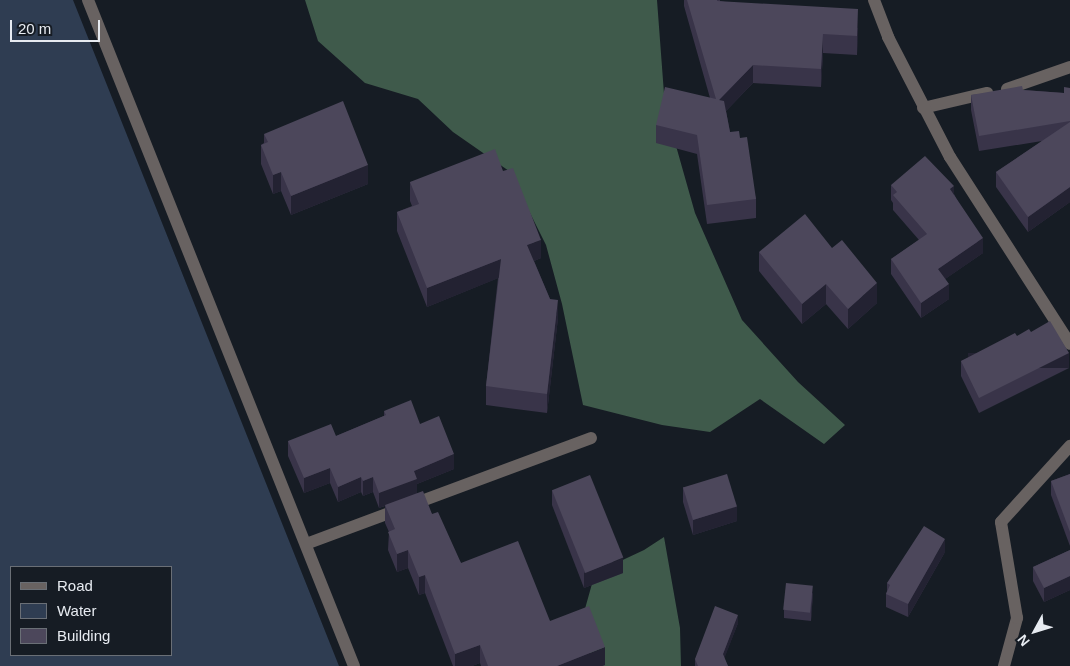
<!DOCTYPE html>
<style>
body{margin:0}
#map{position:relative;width:1070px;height:666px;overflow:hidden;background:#161c24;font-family:Arial,sans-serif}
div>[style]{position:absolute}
.forest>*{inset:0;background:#3f5a4b}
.water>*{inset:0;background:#2f3d52}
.service>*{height:12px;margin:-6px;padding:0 6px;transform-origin:6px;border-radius:6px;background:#686261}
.minor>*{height:12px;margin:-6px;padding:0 6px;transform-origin:6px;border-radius:6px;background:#686261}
.tertiary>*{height:12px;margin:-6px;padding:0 6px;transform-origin:6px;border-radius:6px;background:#686261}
.wall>*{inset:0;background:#393449}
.shaded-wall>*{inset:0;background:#232232;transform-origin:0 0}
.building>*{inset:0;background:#4c475b;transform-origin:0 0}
span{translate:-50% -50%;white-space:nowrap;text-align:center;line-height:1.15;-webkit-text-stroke:4.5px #161c24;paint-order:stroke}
.legend{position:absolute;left:10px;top:566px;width:162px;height:90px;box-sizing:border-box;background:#161c24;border:1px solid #6a6f76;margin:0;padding:6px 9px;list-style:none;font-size:15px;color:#e7ebf1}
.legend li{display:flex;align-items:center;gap:10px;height:25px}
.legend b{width:25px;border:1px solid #6a6f76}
.north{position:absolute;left:1010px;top:606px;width:50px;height:50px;-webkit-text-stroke:4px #161c24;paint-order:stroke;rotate:231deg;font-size:14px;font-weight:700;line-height:20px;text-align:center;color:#e7ebf1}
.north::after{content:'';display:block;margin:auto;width:18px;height:22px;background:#e7ebf1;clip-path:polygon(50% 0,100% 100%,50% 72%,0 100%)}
.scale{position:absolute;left:10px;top:20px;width:90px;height:22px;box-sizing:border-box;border:2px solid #e7ebf1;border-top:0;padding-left:6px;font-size:15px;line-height:18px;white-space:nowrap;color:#e7ebf1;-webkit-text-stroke:4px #161c24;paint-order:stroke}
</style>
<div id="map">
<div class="forest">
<div style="clip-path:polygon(305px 0,657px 0,665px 107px,695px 213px,742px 320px,798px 382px,845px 425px,824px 444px,760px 399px,710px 432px,662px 425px,583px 405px,562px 304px,546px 245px,509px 171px,453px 132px,418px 99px,365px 83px,318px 41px)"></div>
<div style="clip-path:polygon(664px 537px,680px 628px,681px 666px,569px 666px,595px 573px,644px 550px)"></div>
</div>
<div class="water">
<div style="clip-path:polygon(evenodd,0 0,73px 0,339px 666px,0 666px,0 0,11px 567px,171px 567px,171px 655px,11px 655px,11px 567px)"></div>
</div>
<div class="service">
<div style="left:306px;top:544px;width:304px;rotate:-20.4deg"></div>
</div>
<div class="minor">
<div style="left:88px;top:0;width:717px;rotate:68.23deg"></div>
<div style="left:1007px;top:89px;width:67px;rotate:-19.2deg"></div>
<div style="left:923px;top:108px;width:66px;rotate:-13.2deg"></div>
<div style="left:1004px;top:666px;width:50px;rotate:-74.8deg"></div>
<div style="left:1017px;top:618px;width:97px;rotate:-99.5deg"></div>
<div style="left:1001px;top:522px;width:103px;rotate:-47.8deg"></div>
</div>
<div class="tertiary">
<div style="left:874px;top:0;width:40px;rotate:69deg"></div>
<div style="left:888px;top:37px;width:135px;rotate:62.7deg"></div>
<div style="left:950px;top:157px;width:222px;rotate:57.3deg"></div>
</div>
<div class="wall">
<div style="clip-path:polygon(684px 0,720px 0,720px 1px,858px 28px,857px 55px,823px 53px,821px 87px,753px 83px,726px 111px,730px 132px,740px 138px,756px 199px,756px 218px,707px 224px,697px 154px,656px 143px,656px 125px,710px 98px,684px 6px)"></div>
<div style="clip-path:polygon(1070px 88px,1070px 202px,1028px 232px,996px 187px,996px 172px,1042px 141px,979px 151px,971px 110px,971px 95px,1023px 90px,1064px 93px)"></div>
<div style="clip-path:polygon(264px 134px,368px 184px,291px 215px,281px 191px,273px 194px,261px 164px,261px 145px,264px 143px)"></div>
<div style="clip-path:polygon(503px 171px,541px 258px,534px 261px,558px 318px,547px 413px,486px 405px,486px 386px,498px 278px,427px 307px,397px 231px,397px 212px,412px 206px,410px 201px,410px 182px)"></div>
<div style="clip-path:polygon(891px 185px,954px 194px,983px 253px,945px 279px,949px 299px,921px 318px,891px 274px,891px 259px,919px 240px,893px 210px,893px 203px,891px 200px)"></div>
<div style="clip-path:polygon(759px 252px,877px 303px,848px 329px,826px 304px,802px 324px,759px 271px)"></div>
<div style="clip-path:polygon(1031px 332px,1069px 368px,979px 413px,961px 376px,961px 361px,1017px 336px)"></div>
<div style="clip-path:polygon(384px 411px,420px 424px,454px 469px,417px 484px,417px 493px,432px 514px,461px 563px,550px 621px,605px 665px,602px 666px,481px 666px,480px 663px,472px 666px,453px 666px,425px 593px,419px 595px,408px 568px,397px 572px,388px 550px,389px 532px,385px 523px,385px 506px,379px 508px,373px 492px,363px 496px,361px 492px,338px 502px,330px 483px,304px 493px,288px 456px,288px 441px,336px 436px,384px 416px)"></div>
<div style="clip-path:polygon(1070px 474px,1070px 546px,1051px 495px,1051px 481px)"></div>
<div style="clip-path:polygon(683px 487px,737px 521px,693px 535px,683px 502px)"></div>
<div style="clip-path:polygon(552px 490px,623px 573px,584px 588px,552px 505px)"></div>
<div style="clip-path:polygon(1070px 550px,1070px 590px,1044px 602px,1033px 581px,1033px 567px)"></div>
<div style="clip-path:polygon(945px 552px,908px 617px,886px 607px,886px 594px,887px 591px,887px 583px)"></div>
<div style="clip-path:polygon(813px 593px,811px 621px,784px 618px,784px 610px)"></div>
<div style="clip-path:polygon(738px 623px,724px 658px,728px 666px,695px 666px,695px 659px)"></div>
</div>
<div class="shaded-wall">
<div style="clip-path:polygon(858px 9px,858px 28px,857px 55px,857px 36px)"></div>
<div style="clip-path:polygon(823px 34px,823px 53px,821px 87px,821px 69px)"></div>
<div style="clip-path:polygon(753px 65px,753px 83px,719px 118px,719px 100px)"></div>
<div style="clip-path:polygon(368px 165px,368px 184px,291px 215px,291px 196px)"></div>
<div style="clip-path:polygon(281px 172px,281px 191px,273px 194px,273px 175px)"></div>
<div style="clip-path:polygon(954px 186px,954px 201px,950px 189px)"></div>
<div style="clip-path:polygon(1070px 187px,1070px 202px,1028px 232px,1028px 217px)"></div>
<div style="clip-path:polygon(983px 238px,983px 253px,938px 284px,938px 269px)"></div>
<div style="clip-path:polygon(541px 240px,541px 258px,527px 264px,527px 245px)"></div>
<div style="clip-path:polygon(501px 259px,501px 277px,427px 307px,427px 288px)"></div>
<div style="clip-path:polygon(877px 283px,877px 303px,848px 329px,848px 309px)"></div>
<div style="clip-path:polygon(826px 284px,826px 304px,802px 324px,802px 304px)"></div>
<div style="clip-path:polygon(949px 284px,949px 299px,921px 318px,921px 303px)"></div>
<div style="clip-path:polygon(558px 300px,558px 318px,547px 413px,547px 394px)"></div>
<div style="left:1069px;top:353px;width:15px;height:101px;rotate:90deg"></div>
<div style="clip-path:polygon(454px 454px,454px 469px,417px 484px,417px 494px,379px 508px,379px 493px,414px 471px)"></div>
<div style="clip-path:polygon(330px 468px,330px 483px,304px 493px,304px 478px)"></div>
<div style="clip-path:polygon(361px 477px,361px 492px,338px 502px,338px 487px)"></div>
<div style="clip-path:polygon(373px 477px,373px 492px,363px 496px,363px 481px)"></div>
<div style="clip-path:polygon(737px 506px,737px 521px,693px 535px,693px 520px)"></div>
<div style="clip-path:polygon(945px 539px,945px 552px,908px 617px,908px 604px)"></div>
<div style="clip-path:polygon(408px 550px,408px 568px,397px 572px,397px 554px)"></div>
<div style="clip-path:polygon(623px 558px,623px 573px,584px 588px,584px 573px)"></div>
<div style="clip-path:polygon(425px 575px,425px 593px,419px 595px,419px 577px)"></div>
<div style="clip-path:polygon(1070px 576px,1070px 590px,1044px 602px,1044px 588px)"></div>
<div style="clip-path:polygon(813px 586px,813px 593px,811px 621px,811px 613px)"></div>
<div style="clip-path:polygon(738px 615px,738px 623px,723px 662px,723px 654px)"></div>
<div style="clip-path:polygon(480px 645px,480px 663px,472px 666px,455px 666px,455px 654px)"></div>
<div style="clip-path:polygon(605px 647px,605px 665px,602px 666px,557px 666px)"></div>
</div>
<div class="building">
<div style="clip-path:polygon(687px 0,717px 0,717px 1px,858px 9px,857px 36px,823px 34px,821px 69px,753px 65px,719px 100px,724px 101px,730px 132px,739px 131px,740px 138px,747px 137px,756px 199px,707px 205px,697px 135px,656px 125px,665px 87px,716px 99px)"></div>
<div style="clip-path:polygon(1022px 86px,1023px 90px,1064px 93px,1064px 87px,1070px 88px,1070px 121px,979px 136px,971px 95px)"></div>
<div style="clip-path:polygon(343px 101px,368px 165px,291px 196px,281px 172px,273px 175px,261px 145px,268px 142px,264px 134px)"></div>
<div style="clip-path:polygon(1070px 122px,1070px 187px,1028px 217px,996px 172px)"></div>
<div style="clip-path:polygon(495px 149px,503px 171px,513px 168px,541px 240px,527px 245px,550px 299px,558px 300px,547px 394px,486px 386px,501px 259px,427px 288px,397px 212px,419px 204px,410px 182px)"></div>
<div style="clip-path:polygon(925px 156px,954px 186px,950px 189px,983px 238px,938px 269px,949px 284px,921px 303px,891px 259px,927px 234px,893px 195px,897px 192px,891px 185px)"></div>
<div style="clip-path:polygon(805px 214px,832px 248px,842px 240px,877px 283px,848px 309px,826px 284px,802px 304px,759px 252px)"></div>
<div style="clip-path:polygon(1050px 321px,1069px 353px,979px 398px,961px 361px,1015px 333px,1017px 336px,1029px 329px,1031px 332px)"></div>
<div style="clip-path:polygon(411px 400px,420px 424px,439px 416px,454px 454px,414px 471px,417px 479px,379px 493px,373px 477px,363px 481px,361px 477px,338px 487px,330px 468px,304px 478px,288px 441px,331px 424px,336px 436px,386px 415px,384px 411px)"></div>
<div style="left:727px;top:474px;width:34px;height:46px;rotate:73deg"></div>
<div style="clip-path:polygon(1070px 474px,1070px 532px,1051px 481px)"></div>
<div style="left:590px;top:475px;width:89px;height:41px;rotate:68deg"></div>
<div style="clip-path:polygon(423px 491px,432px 514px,438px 512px,461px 563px,518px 541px,550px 621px,589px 606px,605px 647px,557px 666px,488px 666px,480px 645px,455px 654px,425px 575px,419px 577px,408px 550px,397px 554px,388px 532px,395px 529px,385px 505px)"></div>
<div style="clip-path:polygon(924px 526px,945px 539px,908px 604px,886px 594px,890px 585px,887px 583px)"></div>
<div style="clip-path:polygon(1070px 550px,1070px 576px,1044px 588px,1033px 567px)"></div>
<div style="left:786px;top:583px;width:27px;height:27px;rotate:6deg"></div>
<div style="clip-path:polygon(715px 606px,738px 615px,723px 654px,728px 666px,698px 666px,695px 659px)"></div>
</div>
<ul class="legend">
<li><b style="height:6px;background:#686261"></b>Road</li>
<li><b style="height:14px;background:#2f3d52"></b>Water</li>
<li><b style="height:14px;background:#4c475b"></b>Building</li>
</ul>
<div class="north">N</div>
<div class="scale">20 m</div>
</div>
